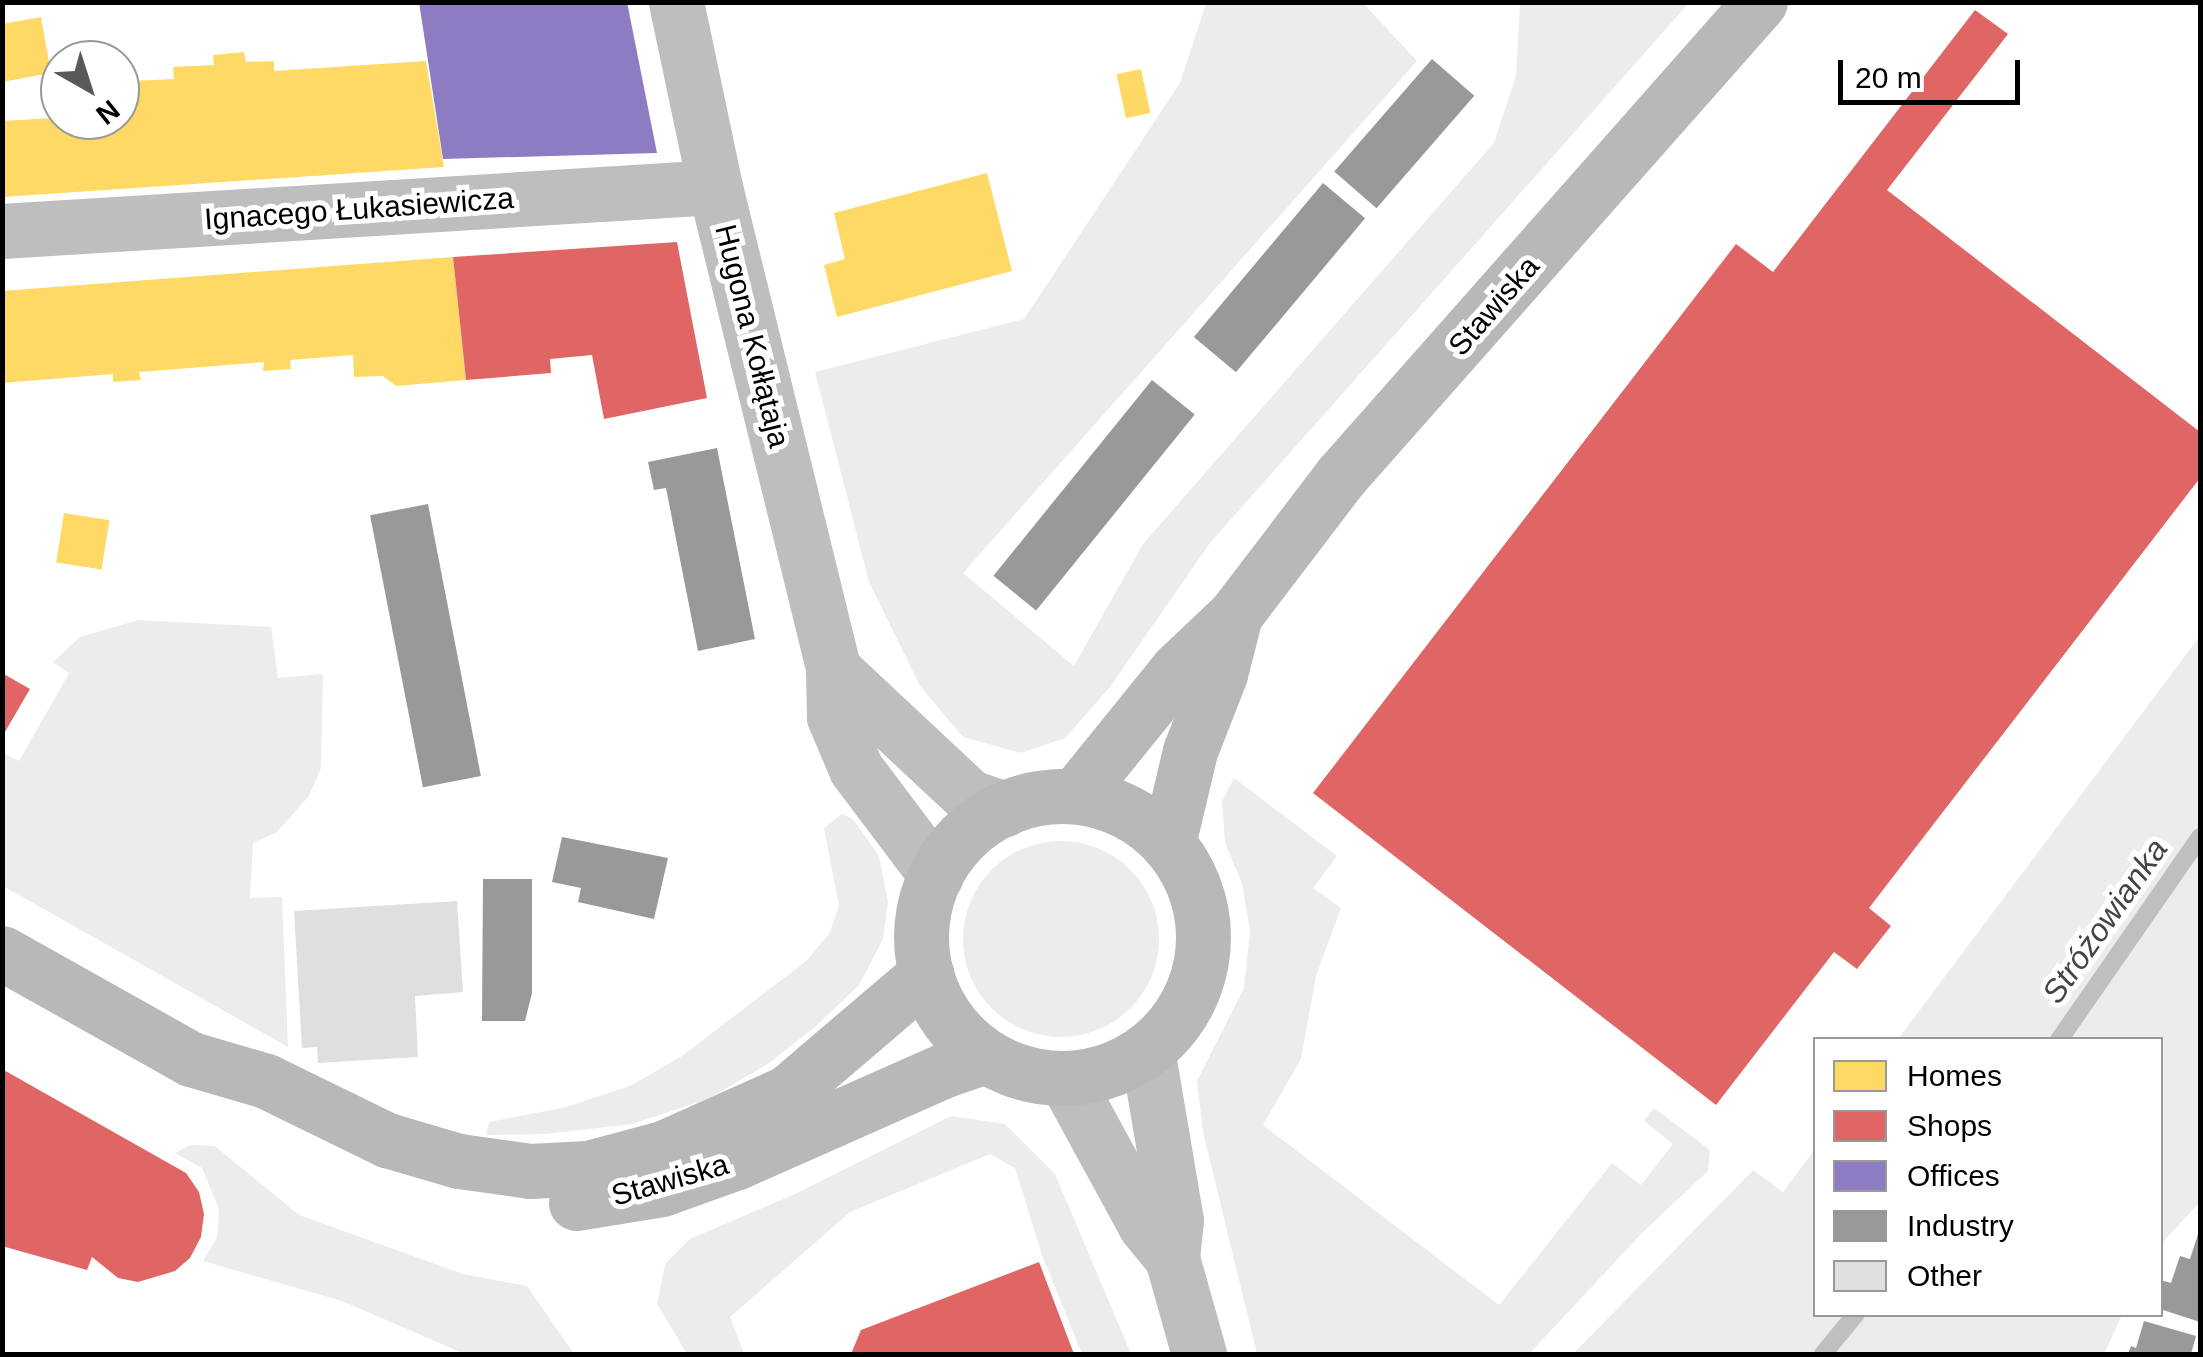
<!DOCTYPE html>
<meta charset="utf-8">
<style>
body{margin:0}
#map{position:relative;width:2203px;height:1357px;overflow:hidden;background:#fff;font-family:Arial,sans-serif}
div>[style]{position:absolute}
.green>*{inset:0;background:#ececec}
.round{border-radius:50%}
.homes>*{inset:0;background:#ffd966;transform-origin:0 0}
.shops>*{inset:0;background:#e06666}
.offices>*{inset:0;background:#8e7cc3}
.industry>*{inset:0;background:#999;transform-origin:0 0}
.stream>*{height:18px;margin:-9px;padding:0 9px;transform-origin:9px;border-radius:9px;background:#bfbfbf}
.building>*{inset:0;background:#dfdfdf}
.minor>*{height:55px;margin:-27.5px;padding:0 27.5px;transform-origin:27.5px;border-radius:27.5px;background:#bebebe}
.tertiary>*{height:55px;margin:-27.5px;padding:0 27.5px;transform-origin:27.5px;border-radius:27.5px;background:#bebebe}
.secondary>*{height:55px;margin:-27.5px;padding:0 27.5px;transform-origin:27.5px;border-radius:27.5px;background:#b8b8b8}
.secondary>.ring{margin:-27.5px;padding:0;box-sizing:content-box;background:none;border:55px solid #b8b8b8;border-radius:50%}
span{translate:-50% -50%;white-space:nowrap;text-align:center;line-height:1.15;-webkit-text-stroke:10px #fff;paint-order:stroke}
.street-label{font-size:30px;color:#000}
.water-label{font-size:32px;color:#444;font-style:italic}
.frame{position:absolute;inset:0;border:5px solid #000;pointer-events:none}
.legend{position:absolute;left:1813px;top:1037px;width:350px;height:280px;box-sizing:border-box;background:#fff;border:2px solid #999;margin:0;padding:12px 18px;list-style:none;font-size:30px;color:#000}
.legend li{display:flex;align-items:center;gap:20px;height:50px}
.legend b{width:50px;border:2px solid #999}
.north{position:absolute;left:40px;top:40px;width:100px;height:100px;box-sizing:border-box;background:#fff;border:2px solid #999;border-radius:50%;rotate:141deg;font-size:28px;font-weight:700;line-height:40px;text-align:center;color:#000}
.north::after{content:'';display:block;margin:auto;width:35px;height:45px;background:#595959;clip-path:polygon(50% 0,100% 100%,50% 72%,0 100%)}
.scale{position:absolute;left:1838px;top:60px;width:182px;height:45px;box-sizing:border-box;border:5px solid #000;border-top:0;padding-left:12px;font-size:30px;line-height:35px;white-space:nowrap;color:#000;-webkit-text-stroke:8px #fff;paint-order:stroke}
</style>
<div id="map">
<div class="green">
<div style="clip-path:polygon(1206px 3px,1363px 3px,1417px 61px,963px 573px,1074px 666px,1143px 544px,1494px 143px,1516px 76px,1520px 3px,1689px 3px,1210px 543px,1110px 687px,1065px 738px,1021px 753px,963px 737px,920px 686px,869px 582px,815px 372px,1024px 319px,1180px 83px)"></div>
<div style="clip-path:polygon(138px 620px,271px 627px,278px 678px,323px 674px,321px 768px,309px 796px,277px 832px,253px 843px,250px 898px,282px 897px,288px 1047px,3px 886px,3px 753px,19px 761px,69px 673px,53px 662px,80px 637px)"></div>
<div style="clip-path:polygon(2200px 636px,2200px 1202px,2161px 1244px,2160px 1040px,1898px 1039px)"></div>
<div style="clip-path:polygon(1234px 778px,1337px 856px,1313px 888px,1341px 908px,1316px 976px,1301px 1059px,1263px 1125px,1499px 1305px,1612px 1163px,1641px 1185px,1673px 1144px,1644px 1121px,1654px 1108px,1710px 1150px,1708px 1171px,1643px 1232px,1529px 1354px,1257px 1354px,1203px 1132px,1197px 1081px,1244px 988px,1250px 931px,1242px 883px,1225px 843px,1222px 801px)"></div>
<div style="clip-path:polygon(842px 814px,853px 819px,879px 856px,888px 901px,883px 939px,859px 985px,816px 1026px,768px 1064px,708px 1099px,632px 1124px,545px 1134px,486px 1135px,489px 1122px,566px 1107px,630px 1086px,682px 1056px,806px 961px,829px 934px,839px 906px,824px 828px)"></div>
<div class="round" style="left:963px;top:841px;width:196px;height:196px"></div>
<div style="clip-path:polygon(951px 1116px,1005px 1124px,1055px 1174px,1131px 1354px,1082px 1354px,1042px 1255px,1015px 1168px,990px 1154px,850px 1212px,730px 1317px,744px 1354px,687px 1354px,657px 1304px,665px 1264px,690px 1239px,795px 1194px)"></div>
<div style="clip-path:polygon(190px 1145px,215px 1146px,299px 1215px,463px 1274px,527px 1286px,574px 1354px,465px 1354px,342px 1301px,203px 1261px,217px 1238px,219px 1209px,202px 1168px,175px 1153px)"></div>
<div style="clip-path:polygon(1815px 1149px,1816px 1314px,2122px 1315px,2104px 1354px,1573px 1354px,1753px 1170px,1783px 1192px)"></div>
</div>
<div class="homes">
<div style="clip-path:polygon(41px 17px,51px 73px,2px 82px,2px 24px)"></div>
<div style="clip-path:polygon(244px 52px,246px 62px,274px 61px,274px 71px,426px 61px,444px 167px,2px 197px,2px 121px,54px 118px,53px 99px,60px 98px,60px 120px,120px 120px,120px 89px,135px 87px,134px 81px,174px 79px,173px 67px,214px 65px,213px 55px)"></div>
<div style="left:1141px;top:69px;width:45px;height:25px;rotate:78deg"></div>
<div style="clip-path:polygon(987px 173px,1012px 271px,837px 317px,824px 265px,845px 259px,834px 213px)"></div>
<div style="clip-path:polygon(453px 257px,466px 380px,396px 386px,383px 376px,354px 377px,353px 355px,290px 360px,291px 369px,263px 371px,264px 362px,139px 372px,141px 380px,113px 382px,113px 374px,2px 383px,2px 291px)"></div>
<div style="left:64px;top:513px;width:46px;height:50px;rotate:9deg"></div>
</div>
<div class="shops">
<div style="clip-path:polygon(1975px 10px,2008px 34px,1887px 190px,2200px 432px,2200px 478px,1869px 908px,1891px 926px,1857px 969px,1834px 952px,1716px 1105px,1313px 793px,1736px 244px,1773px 272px)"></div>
<div style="clip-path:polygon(677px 242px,707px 398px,604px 419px,592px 355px,550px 359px,551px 373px,466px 380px,453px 257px)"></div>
<div style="clip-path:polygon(2px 673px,30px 689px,2px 737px)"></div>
<div style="clip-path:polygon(2px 1069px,186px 1173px,199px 1192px,204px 1214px,201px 1237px,190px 1258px,175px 1271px,138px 1282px,118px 1278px,92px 1257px,87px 1270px,2px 1246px)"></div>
<div style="clip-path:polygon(1039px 1262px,1074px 1354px,851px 1354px,861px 1330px)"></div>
</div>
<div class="offices">
<div style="clip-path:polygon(419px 2px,627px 2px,657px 153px,443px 159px)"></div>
</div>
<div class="industry">
<div style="left:1432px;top:59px;width:56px;height:149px;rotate:41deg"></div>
<div style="left:1323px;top:183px;width:55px;height:201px;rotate:40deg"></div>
<div style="left:1152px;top:380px;width:55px;height:252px;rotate:39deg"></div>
<div style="clip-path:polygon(717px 448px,755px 639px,698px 651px,666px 488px,654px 490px,648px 462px)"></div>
<div style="left:428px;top:504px;width:277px;height:59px;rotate:79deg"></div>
<div style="clip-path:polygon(562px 837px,668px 858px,654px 919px,578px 902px,581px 888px,552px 882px)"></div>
<div style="clip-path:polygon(483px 879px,532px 879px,532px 993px,525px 1021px,482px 1021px)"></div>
<div style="clip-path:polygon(2200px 1228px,2200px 1322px,2160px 1309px,2160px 1280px,2171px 1283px,2180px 1256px,2190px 1259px)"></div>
<div style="clip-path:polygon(2144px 1321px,2196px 1336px,2191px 1354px,2128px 1354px,2131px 1346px,2136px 1348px)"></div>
</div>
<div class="stream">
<div style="left:2059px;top:1040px;width:247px;rotate:-55.2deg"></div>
<div style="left:1823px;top:1354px;width:52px;rotate:-50.5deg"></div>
</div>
<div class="building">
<div style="clip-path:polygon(457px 901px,463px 992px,415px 996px,418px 1057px,318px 1063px,317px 1047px,302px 1048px,294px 911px)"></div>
</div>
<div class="minor">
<div style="left:2px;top:231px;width:714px;rotate:-3.53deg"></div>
</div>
<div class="tertiary">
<div style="left:676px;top:2px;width:189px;rotate:78.1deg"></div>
<div style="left:715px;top:187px;width:496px;rotate:76.2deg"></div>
<div style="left:833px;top:669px;width:48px;rotate:88.8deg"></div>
<div style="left:834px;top:717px;width:56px;rotate:67.1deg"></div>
<div style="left:856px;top:769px;width:133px;rotate:53deg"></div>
<div style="left:833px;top:669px;width:187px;rotate:43.1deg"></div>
<div style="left:970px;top:797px;width:37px;rotate:19deg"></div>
<div style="left:1147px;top:1049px;width:173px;rotate:80.4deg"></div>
<div style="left:1176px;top:1220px;width:38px;rotate:96deg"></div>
<div style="left:1172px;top:1258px;width:100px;rotate:74.3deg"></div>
<div style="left:1065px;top:1078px;width:167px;rotate:61.4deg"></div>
<div style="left:1145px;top:1225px;width:43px;rotate:50.7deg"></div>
</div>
<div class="secondary">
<div style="left:1075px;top:796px;width:164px;rotate:-51deg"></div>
<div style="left:1178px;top:669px;width:79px;rotate:-43.5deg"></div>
<div style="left:1235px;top:615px;width:173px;rotate:-52.7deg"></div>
<div style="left:1340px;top:477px;width:634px;rotate:-48.52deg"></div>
<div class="ring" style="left:921px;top:796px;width:227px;height:227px"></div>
<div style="left:1168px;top:844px;width:96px;rotate:-76.7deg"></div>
<div style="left:1190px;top:751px;width:83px;rotate:-68.7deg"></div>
<div style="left:1220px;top:674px;width:61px;rotate:-75.7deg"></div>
<div style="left:2px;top:953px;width:217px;rotate:29.3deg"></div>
<div style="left:191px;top:1059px;width:78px;rotate:16.3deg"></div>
<div style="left:266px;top:1081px;width:135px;rotate:26deg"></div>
<div style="left:387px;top:1140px;width:75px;rotate:16.3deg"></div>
<div style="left:459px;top:1161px;width:72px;rotate:8deg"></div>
<div style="left:530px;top:1171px;width:58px;rotate:-3deg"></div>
<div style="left:588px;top:1168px;width:78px;rotate:-14.9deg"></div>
<div style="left:663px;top:1148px;width:137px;rotate:-24.1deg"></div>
<div style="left:788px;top:1092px;width:182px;rotate:-40.5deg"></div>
<div style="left:576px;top:1203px;width:87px;rotate:-9.2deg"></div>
<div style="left:662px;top:1189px;width:80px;rotate:-19.8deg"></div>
<div style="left:737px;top:1162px;width:227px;rotate:-23.9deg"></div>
<div style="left:945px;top:1070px;width:43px;rotate:-18.9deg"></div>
</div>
<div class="street-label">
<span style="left:359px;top:209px;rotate:-4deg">Ignacego Łukasiewicza</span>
<span style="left:1494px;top:306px;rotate:-49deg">Stawiska</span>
<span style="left:752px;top:336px;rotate:76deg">Hugona Kołłątaja</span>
<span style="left:670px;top:1180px;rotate:-16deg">Stawiska</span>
</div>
<div class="water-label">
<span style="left:2105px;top:921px;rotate:-55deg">Stróżowianka</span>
</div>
<div class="frame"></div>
<ul class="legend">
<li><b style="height:28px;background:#ffd966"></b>Homes</li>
<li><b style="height:28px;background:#e06666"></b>Shops</li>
<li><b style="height:28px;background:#8e7cc3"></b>Offices</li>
<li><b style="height:28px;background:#999"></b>Industry</li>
<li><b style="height:28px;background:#dfdfdf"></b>Other</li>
</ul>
<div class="north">N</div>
<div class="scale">20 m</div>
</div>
